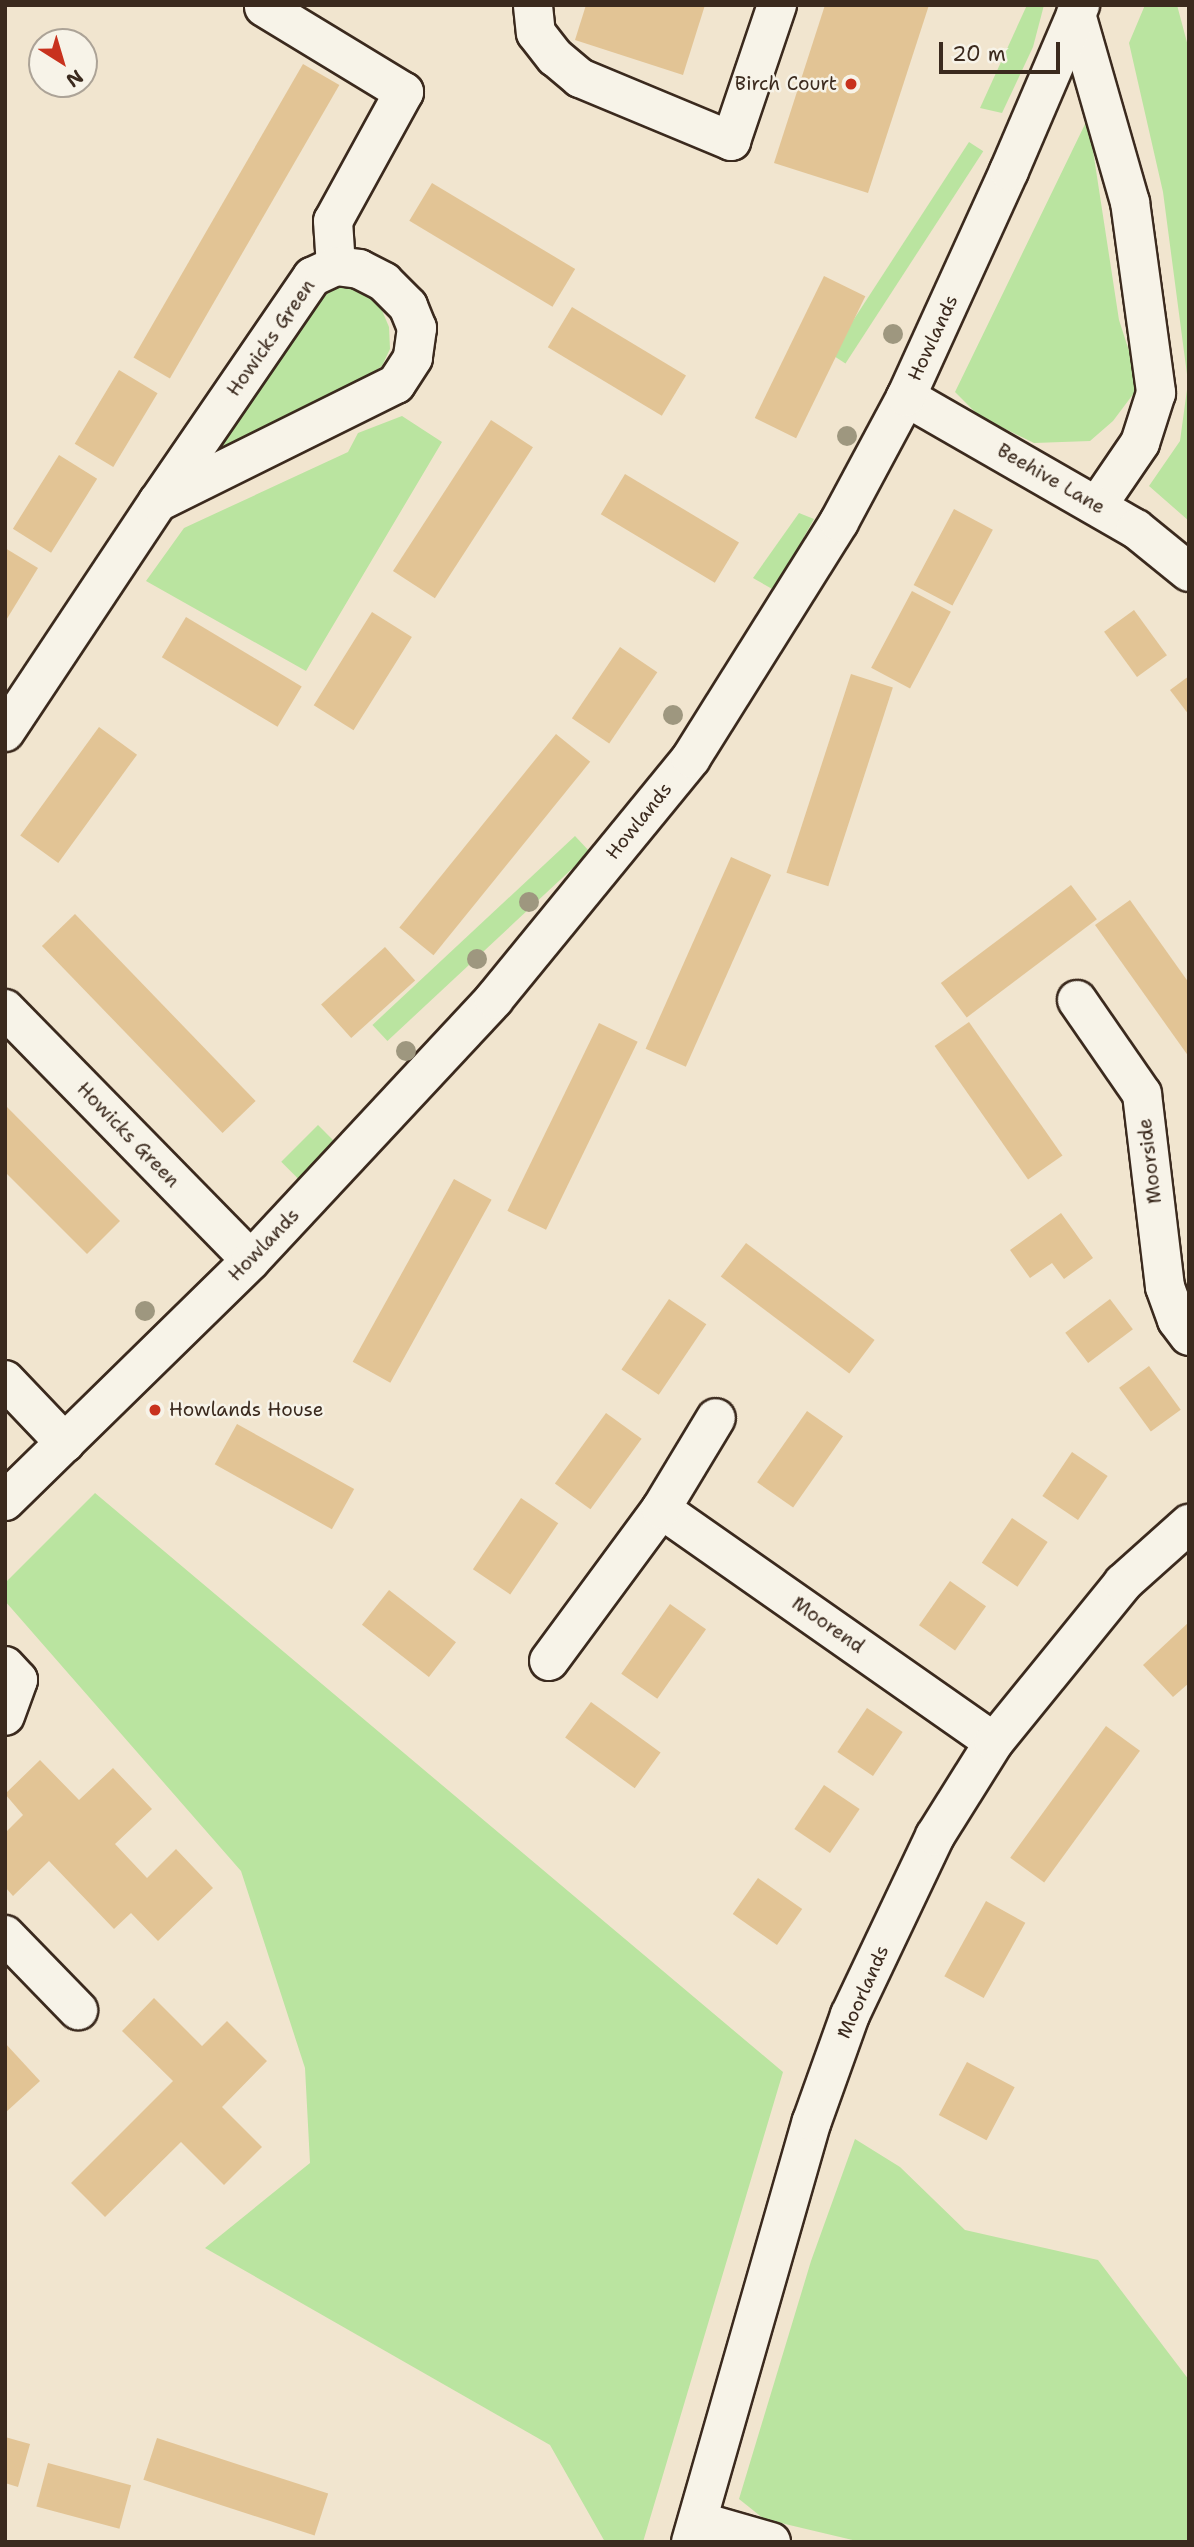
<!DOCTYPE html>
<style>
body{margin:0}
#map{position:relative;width:1194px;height:2547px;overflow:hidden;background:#f1e5cf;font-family:"Shantell Sans",sans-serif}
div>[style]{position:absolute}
.green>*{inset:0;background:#bae4a0;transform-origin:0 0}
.building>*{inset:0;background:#e2c495;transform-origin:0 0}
.roads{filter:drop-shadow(2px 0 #3b2a1e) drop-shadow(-2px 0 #3b2a1e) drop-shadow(0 2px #3b2a1e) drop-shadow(0 -2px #3b2a1e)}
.minor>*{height:38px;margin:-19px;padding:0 19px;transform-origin:19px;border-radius:19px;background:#f7f3e8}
.trees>*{width:20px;height:20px;margin:-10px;border-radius:50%;background:#9e977f}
.dots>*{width:19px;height:19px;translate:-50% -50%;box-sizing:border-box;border:4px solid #f7f3e8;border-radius:50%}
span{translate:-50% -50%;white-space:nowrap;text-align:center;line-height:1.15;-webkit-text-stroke:5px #f7f3e8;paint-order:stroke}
.poi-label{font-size:19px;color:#3b2a1e}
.right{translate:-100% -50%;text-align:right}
.left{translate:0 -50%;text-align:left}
.street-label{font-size:19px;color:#3b2a1e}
.frame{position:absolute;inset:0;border:7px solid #3b2a1e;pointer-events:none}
.north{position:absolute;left:28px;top:28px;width:70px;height:70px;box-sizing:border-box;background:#f7f3e8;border:2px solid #aca397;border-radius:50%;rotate:143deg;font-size:19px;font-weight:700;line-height:28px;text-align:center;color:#3b2a1e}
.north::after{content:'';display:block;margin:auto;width:24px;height:32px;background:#c8321e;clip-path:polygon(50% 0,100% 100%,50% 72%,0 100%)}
.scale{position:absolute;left:939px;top:42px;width:121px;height:32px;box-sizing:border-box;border:4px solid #3b2a1e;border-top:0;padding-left:9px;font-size:21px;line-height:24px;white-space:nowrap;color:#3b2a1e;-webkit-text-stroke:5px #f7f3e8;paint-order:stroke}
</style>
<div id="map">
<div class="green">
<div style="clip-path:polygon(1027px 5px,1044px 5px,1033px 47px,1002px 113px,980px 108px)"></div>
<div style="clip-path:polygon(1145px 5px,1177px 5px,1189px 50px,1189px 521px,1149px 486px,1180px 441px,1188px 382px,1163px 192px,1129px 43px)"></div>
<div style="clip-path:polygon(1088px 118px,1119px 320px,1140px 385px,1113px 421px,1090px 441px,1034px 443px,979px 416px,955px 392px)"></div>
<div style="left:969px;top:142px;width:17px;height:253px;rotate:33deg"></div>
<div style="clip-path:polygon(336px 287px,348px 287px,367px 296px,381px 308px,389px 327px,390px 349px,382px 366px,365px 378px,216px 452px,321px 295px)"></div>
<div style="clip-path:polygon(402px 416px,442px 442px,306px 671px,146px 581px,184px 528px,348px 452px,358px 433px)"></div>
<div style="clip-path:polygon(799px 513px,814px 519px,774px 590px,753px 578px)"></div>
<div style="left:575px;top:836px;width:22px;height:277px;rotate:47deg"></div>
<div style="left:318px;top:1125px;width:25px;height:52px;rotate:45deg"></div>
<div style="clip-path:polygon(95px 1493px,783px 2072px,643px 2542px,605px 2542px,550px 2445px,205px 2248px,310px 2163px,305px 2068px,241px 1871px,5px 1601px,5px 1583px)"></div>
<div style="clip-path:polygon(855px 2139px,900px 2167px,965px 2230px,1098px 2260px,1189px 2380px,1189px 2542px,861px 2542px,764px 2519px,739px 2499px,811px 2261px)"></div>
</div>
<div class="building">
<div style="clip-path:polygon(586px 5px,705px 5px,683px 75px,575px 40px)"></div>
<div style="clip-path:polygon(825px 5px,929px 5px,868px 193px,774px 163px)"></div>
<div style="left:303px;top:64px;width:42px;height:339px;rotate:30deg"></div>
<div style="left:432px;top:183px;width:167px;height:44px;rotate:31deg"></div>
<div style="left:824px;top:276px;width:46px;height:158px;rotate:26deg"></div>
<div style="left:572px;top:307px;width:133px;height:47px;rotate:31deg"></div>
<div style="left:119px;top:370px;width:45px;height:86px;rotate:31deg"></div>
<div style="left:491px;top:420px;width:50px;height:180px;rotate:33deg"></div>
<div style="left:59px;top:455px;width:45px;height:87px;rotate:32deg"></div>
<div style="left:625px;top:474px;width:133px;height:47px;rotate:31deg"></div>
<div style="left:954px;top:509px;width:44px;height:86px;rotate:28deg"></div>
<div style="clip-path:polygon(5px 548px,38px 568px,5px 622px)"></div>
<div style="left:912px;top:591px;width:44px;height:87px;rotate:28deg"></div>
<div style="left:1134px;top:610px;width:56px;height:37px;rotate:54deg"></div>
<div style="left:372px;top:612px;width:47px;height:110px;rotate:32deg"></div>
<div style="left:186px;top:617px;width:135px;height:47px;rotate:31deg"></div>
<div style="left:620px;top:647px;width:45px;height:86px;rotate:34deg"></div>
<div style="left:851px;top:674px;width:44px;height:209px;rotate:18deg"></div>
<div style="clip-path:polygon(1189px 676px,1189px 715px,1170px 690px)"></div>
<div style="left:99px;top:727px;width:47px;height:134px;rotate:36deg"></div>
<div style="left:556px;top:734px;width:44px;height:249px;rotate:39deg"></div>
<div style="left:731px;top:857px;width:44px;height:210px;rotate:24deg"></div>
<div style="left:1071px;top:885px;width:43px;height:163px;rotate:53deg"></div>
<div style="clip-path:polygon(1130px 900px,1189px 983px,1189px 1057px,1095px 925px)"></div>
<div style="left:75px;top:914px;width:260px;height:46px;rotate:46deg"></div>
<div style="left:385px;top:947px;width:45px;height:86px;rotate:48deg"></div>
<div style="left:969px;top:1022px;width:163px;height:42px;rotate:55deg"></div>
<div style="left:599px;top:1023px;width:43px;height:209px;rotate:26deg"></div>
<div style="clip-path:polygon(5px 1105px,120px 1221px,87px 1254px,5px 1172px)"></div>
<div style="left:454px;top:1179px;width:43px;height:209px;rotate:29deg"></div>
<div style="clip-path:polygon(1061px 1213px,1093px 1258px,1064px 1279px,1052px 1263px,1030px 1278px,1010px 1250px)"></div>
<div style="left:746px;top:1243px;width:161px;height:42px;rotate:37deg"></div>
<div style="left:669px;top:1299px;width:45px;height:85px;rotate:34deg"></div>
<div style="left:1110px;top:1299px;width:38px;height:56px;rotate:53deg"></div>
<div style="left:1149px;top:1366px;width:54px;height:37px;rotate:54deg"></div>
<div style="left:807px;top:1411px;width:44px;height:87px;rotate:35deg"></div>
<div style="left:606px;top:1413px;width:44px;height:87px;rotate:36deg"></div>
<div style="left:237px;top:1424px;width:134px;height:46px;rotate:29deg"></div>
<div style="left:1072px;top:1452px;width:43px;height:53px;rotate:34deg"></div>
<div style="left:521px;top:1498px;width:45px;height:86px;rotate:34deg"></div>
<div style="left:1012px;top:1518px;width:43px;height:54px;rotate:34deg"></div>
<div style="left:950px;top:1581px;width:44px;height:54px;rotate:35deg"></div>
<div style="left:389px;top:1590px;width:85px;height:44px;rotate:38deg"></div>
<div style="left:670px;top:1604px;width:44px;height:85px;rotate:35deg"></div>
<div style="clip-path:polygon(1189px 1622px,1189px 1683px,1173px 1697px,1143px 1665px)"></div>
<div style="left:591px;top:1702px;width:86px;height:44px;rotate:36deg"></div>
<div style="left:867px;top:1708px;width:43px;height:53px;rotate:34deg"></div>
<div style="left:1106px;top:1726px;width:42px;height:163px;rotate:36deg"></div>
<div style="clip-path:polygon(40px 1760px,79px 1800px,113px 1768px,152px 1809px,115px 1844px,147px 1878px,176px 1849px,213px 1888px,158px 1941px,131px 1913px,114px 1929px,49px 1861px,13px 1896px,5px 1887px,5px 1833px,23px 1815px,5px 1794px)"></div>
<div style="left:824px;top:1785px;width:43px;height:53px;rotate:34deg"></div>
<div style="left:758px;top:1878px;width:54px;height:44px;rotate:35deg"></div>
<div style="left:986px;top:1901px;width:45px;height:86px;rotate:29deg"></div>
<div style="clip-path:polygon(154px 1998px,202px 2046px,227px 2021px,267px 2061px,222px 2107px,262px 2147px,224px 2185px,181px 2142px,105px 2217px,71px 2183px,173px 2081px,122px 2031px)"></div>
<div style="clip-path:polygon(5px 2043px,40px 2081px,5px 2113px)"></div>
<div style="left:967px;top:2062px;width:54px;height:60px;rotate:28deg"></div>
<div style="clip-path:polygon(5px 2437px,30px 2444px,18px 2487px,5px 2483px)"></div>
<div style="left:157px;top:2438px;width:180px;height:44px;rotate:18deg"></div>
<div style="left:48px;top:2463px;width:86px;height:45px;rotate:15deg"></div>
</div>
<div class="roads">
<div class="minor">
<div style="left:533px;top:6px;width:27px;rotate:84deg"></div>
<div style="left:536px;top:33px;width:31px;rotate:52deg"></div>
<div style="left:555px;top:57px;width:33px;rotate:40deg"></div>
<div style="left:580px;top:78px;width:164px;rotate:22.6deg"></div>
<div style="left:731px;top:141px;width:144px;rotate:-71.3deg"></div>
<div style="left:264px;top:7px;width:164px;rotate:31.3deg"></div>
<div style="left:404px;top:92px;width:147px;rotate:118.8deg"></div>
<div style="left:333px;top:221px;width:45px;rotate:86.2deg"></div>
<div style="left:1076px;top:14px;width:196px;rotate:74deg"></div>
<div style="left:1130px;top:202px;width:193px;rotate:82.2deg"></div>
<div style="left:1156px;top:393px;width:52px;rotate:107.7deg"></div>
<div style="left:1140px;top:443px;width:76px;rotate:124.3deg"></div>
<div style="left:906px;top:397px;width:265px;rotate:29.9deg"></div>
<div style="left:1136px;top:529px;width:68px;rotate:39.1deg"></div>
<div style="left:5px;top:732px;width:276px;rotate:-56.4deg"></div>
<div style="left:158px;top:502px;width:273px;rotate:-55.6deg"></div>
<div style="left:312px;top:277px;width:26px;rotate:-25deg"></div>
<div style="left:336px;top:266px;width:23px;rotate:7deg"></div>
<div style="left:359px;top:269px;width:28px;rotate:27deg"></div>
<div style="left:384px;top:282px;width:34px;rotate:45deg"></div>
<div style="left:408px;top:306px;width:24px;rotate:68deg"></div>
<div style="left:417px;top:328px;width:30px;rotate:98deg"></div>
<div style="left:413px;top:358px;width:31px;rotate:123deg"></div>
<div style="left:396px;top:384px;width:266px;rotate:153.6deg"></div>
<div style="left:1077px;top:1000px;width:114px;rotate:55.3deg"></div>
<div style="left:1142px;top:1094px;width:194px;rotate:83.2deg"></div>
<div style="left:1165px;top:1287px;width:35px;rotate:70deg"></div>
<div style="left:1177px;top:1320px;width:20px;rotate:53deg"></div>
<div style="left:5px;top:1009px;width:351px;rotate:45.6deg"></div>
<div style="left:5px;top:1380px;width:87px;rotate:46.4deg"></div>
<div style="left:5px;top:1501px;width:344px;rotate:-44.4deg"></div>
<div style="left:251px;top:1260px;width:357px;rotate:-47deg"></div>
<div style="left:494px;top:999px;width:311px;rotate:-50.7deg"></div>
<div style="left:691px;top:758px;width:279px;rotate:-57.9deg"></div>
<div style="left:839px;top:522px;width:142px;rotate:-61.8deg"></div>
<div style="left:906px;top:397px;width:248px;rotate:-65.5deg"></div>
<div style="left:1009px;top:171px;width:181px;rotate:-66.8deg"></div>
<div style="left:661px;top:1509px;width:406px;rotate:35deg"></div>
<div style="left:549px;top:1661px;width:189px;rotate:-53.6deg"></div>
<div style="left:661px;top:1509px;width:106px;rotate:-58.9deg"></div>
<div style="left:5px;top:1666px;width:19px;rotate:47deg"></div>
<div style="left:18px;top:1680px;width:38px;rotate:110deg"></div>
<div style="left:5px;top:1935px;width:105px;rotate:45.8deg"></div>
<div style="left:698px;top:2521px;width:76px;rotate:16deg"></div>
<div style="left:691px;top:2542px;width:438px;rotate:-74deg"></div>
<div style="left:812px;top:2121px;width:113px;rotate:-70.3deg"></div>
<div style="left:850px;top:2015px;width:198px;rotate:-64.6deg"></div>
<div style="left:935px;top:1836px;width:111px;rotate:-57.9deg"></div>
<div style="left:994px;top:1742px;width:205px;rotate:-50.9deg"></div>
<div style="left:1123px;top:1583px;width:89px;rotate:-41.8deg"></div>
</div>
</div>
<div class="trees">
<div style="left:893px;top:334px"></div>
<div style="left:847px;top:436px"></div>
<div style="left:673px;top:715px"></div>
<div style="left:529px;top:902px"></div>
<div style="left:477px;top:959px"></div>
<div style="left:406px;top:1051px"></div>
<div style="left:145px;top:1311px"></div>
</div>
<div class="dots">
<div style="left:851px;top:84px;background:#c8321e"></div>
<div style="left:155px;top:1410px;background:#c8321e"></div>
</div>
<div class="poi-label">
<span class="right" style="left:837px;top:84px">Birch Court</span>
<span class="left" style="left:169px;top:1410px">Howlands House</span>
</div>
<div class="street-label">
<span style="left:271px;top:338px;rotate:-55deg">Howicks Green</span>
<span style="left:933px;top:338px;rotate:-65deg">Howlands</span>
<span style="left:1051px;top:479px;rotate:30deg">Beehive Lane</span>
<span style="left:639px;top:821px;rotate:-51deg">Howlands</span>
<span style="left:128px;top:1135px;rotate:46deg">Howicks Green</span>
<span style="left:1150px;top:1161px;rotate:-97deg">Moorside</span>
<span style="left:264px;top:1245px;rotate:-46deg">Howlands</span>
<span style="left:828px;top:1625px;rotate:35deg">Moorend</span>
<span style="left:863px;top:1992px;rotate:-66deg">Moorlands</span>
</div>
<div class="frame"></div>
<div class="north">N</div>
<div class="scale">20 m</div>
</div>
